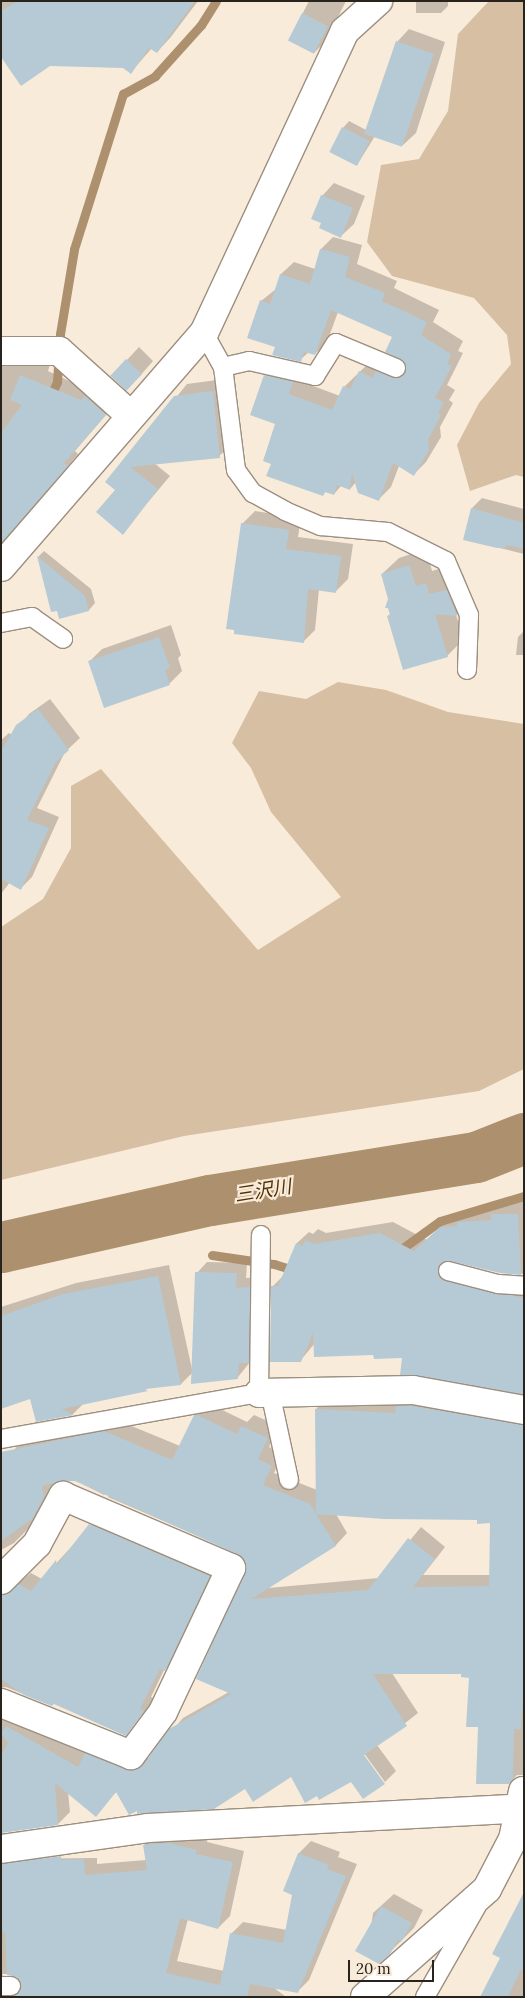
<!DOCTYPE html>
<meta charset="utf-8">
<style>
body{margin:0}
#map{position:relative;width:525px;height:1998px;overflow:hidden;background:#f9ebda;font-family:Lora,"Noto Sans JP",serif}
div>[style]{position:absolute}
.green>*{inset:0;background:#d7bfa3}
.shadow>*{inset:0;background:#0003}
.stream>*{height:9px;margin:-4.5px;padding:0 4.5px;transform-origin:4.5px;border-radius:4.5px;background:#ad906d}
.river>*{height:51px;margin:-25.5px;padding:0 25.5px;transform-origin:25.5px;border-radius:25.5px;background:#ad906d}
.building>*{inset:0;background:#b6cad5;transform-origin:0 0}
.roads{filter:drop-shadow(1px 0 #9c8f80) drop-shadow(-1px 0 #9c8f80) drop-shadow(0 1px #9c8f80) drop-shadow(0 -1px #9c8f80)}
.service>*{height:18px;margin:-9px;padding:0 9px;transform-origin:9px;border-radius:9px;background:#fff}
.minor>*{height:28px;margin:-14px;padding:0 14px;transform-origin:14px;border-radius:14px;background:#fff}
span{translate:-50% -50%;white-space:nowrap;text-align:center;line-height:1.15;-webkit-text-stroke:4.5px #f9ebda;paint-order:stroke}
.water-label{font-size:19px;color:#503204;font-style:italic}
.frame{position:absolute;inset:0;border:2px solid #28231d;pointer-events:none}
.scale{position:absolute;left:348px;top:1960px;width:86px;height:22px;box-sizing:border-box;border:2px solid #28231d;border-top:0;padding-left:6px;font-size:15px;line-height:18px;white-space:nowrap;color:#28231d;-webkit-text-stroke:4px #f9ebda;paint-order:stroke}
</style>
<div id="map">
<div class="green">
<div style="clip-path:polygon(489px 1px,524px 1px,524px 477px,516px 475px,470px 491px,457px 445px,479px 403px,511px 364px,507px 335px,474px 298px,392px 276px,367px 242px,381px 165px,419px 159px,448px 111px,458px 34px)"></div>
<div style="clip-path:polygon(338px 682px,386px 690px,448px 712px,524px 724px,524px 1069px,479px 1091px,184px 1136px,1px 1180px,1px 927px,43px 899px,71px 848px,71px 786px,101px 769px,258px 950px,341px 897px,271px 812px,251px 768px,232px 743px,259px 691px,306px 699px)"></div>
</div>
<div class="shadow">
<div style="clip-path:polygon(1px 1px,198px 1px,170px 38px,157px 52px,152px 48px,131px 72px,123px 66px,1px 44px)"></div>
<div style="clip-path:polygon(309px 1px,346px 1px,326px 41px,314px 53px,289px 40px)"></div>
<div style="clip-path:polygon(416px 1px,448px 1px,448px 6px,441px 13px,416px 13px)"></div>
<div style="clip-path:polygon(409px 29px,445px 42px,416px 133px,403px 145px,375px 136px,357px 165px,343px 128px,349px 121px,368px 131px,397px 42px)"></div>
<div style="clip-path:polygon(334px 183px,365px 196px,354px 224px,341px 236px,323px 222px,322px 196px)"></div>
<div style="clip-path:polygon(333px 237px,362px 245px,357px 264px,397px 281px,394px 288px,439px 310px,433px 322px,463px 341px,458px 351px,463px 353px,447px 385px,455px 390px,449px 400px,453px 403px,440px 427px,441px 437px,426px 462px,413px 475px,399px 466px,391px 487px,379px 499px,356px 482px,350px 489px,341px 486px,334px 494px,326px 491px,323px 495px,272px 463px,277px 424px,266px 376px,278px 364px,300px 381px,340px 396px,344px 387px,372px 360px,390px 359px,406px 365px,394px 336px,338px 312px,327px 342px,315px 354px,309px 352px,300px 360px,277px 346px,261px 301px,276px 289px,281px 274px,294px 262px,315px 269px,321px 249px)"></div>
<div style="clip-path:polygon(139px 347px,153px 361px,139px 377px,112px 376px)"></div>
<div style="clip-path:polygon(1px 354px,51px 361px,48px 371px,116px 403px,75px 451px,78px 454px,1px 546px)"></div>
<div style="clip-path:polygon(225px 379px,232px 444px,219px 456px,154px 463px,170px 476px,122px 533px,116px 490px,107px 482px,187px 384px)"></div>
<div style="clip-path:polygon(482px 498px,524px 509px,524px 554px,464px 539px,472px 508px)"></div>
<div style="clip-path:polygon(255px 511px,301px 518px,298px 537px,353px 544px,348px 579px,336px 591px,319px 589px,315px 630px,303px 642px,242px 524px)"></div>
<div style="clip-path:polygon(426px 549px,432px 571px,442px 568px,445px 579px,463px 574px,472px 599px,456px 615px,464px 639px,447px 656px,388px 616px,391px 613px,390px 599px,382px 574px,399px 558px)"></div>
<div style="clip-path:polygon(44px 551px,91px 589px,95px 603px,89px 610px,60px 617px,58px 610px,52px 611px,38px 557px)"></div>
<div style="clip-path:polygon(171px 625px,181px 655px,178px 658px,182px 671px,170px 683px,105px 706px,89px 662px,102px 649px)"></div>
<div style="clip-path:polygon(524px 631px,524px 655px,516px 655px,518px 637px)"></div>
<div style="clip-path:polygon(50px 699px,80px 738px,65px 752px,37px 808px,59px 817px,32px 877px,21px 888px,10px 882px,1px 894px,1px 740px,9px 733px,12px 735px,29px 714px)"></div>
<div style="clip-path:polygon(518px 1197px,524px 1197px,524px 1274px,500px 1272px,450px 1259px,452px 1266px,524px 1284px,524px 1395px,416px 1373px,404px 1357px,315px 1343px,300px 1361px,272px 1287px,284px 1275px,297px 1243px,309px 1232px,313px 1234px,318px 1229px,326px 1233px,393px 1222px,427px 1240px,453px 1216px,466px 1215px,470px 1210px,498px 1209px)"></div>
<div style="clip-path:polygon(207px 1262px,247px 1263px,246px 1278px,260px 1277px,259px 1351px,238px 1377px,193px 1372px,181px 1384px,150px 1388px,84px 1403px,73px 1414px,37px 1421px,31px 1397px,1px 1407px,1px 1307px,76px 1283px,169px 1265px,192px 1369px,197px 1273px)"></div>
<div style="clip-path:polygon(evenodd,328px 1397px,524px 1412px,524px 1775px,517px 1775px,509px 1783px,479px 1726px,470px 1676px,462px 1673px,392px 1673px,418px 1713px,377px 1745px,396px 1771px,385px 1782px,361px 1749px,351px 1780px,291px 1775px,138px 1809px,117px 1791px,95px 1815px,68px 1792px,70px 1812px,58px 1824px,1px 1825px,1px 1699px,39px 1726px,87px 1753px,98px 1742px,138px 1758px,149px 1758px,183px 1718px,229px 1692px,248px 1566px,238px 1553px,108px 1497px,112px 1491px,104px 1495px,75px 1480px,55px 1481px,36px 1521px,14px 1543px,1px 1550px,1px 1467px,14px 1450px,25px 1438px,117px 1420px,180px 1446px,195px 1416px,210px 1404px,247px 1422px,254px 1415px,279px 1426px,269px 1447px,282px 1454px,274px 1473px,317px 1490px,316px 1409px,328px 1397px,336px 1514px,478px 1519px,491px 1522px,490px 1575px,423px 1575px,445px 1547px,421px 1527px,379px 1578px,268px 1588px,336px 1545px,347px 1533px,336px 1514px)"></div>
<div style="clip-path:polygon(102px 1513px,221px 1564px,177px 1658px,164px 1670px,151px 1697px,155px 1699px,125px 1735px,54px 1702px,51px 1705px,6px 1687px,1px 1688px,1px 1577px,17px 1584px,31px 1573px,42px 1579px)"></div>
<div style="clip-path:polygon(evenodd,156px 1833px,208px 1838px,207px 1842px,244px 1851px,230px 1916px,218px 1928px,188px 1919px,177px 1961px,224px 1971px,231px 1934px,243px 1922px,287px 1930px,294px 1894px,284px 1891px,299px 1853px,311px 1841px,340px 1852px,338px 1857px,357px 1864px,309px 1980px,297px 1992px,273px 1987px,286px 1997px,1px 1997px,1px 1859px,97px 1858px,97px 1864px,146px 1860px,144px 1845px,156px 1833px,2px 1974px,12px 1974px,22px 1980px,21px 1985px,7px 1983px,2px 1974px)"></div>
<div style="clip-path:polygon(394px 1894px,423px 1910px,414px 1928px,389px 1953px,367px 1956px,373px 1913px)"></div>
<div style="clip-path:polygon(524px 1897px,524px 1997px,491px 1997px,501px 1957px)"></div>
</div>
<div class="stream">
<div style="left:49px;top:399px;width:19px;rotate:-65deg"></div>
<div style="left:57px;top:382px;width:48px;rotate:-86.4deg"></div>
<div style="left:60px;top:334px;width:86px;rotate:-80.6deg"></div>
<div style="left:74px;top:249px;width:163px;rotate:-72.5deg"></div>
<div style="left:123px;top:94px;width:37px;rotate:-29deg"></div>
<div style="left:155px;top:76px;width:69px;rotate:-48deg"></div>
<div style="left:201px;top:25px;width:28px;rotate:-58deg"></div>
<div style="left:396px;top:1253px;width:54px;rotate:-36deg"></div>
<div style="left:440px;top:1221px;width:88px;rotate:-16.6deg"></div>
<div style="left:212px;top:1255px;width:63px;rotate:8.3deg"></div>
<div style="left:274px;top:1264px;width:24px;rotate:17deg"></div>
</div>
<div class="river">
<div style="left:1px;top:1247px;width:214px;rotate:-12.7deg"></div>
<div style="left:210px;top:1200px;width:269px;rotate:-9.2deg"></div>
<div style="left:476px;top:1157px;width:52px;rotate:-21.6deg"></div>
</div>
<div class="building">
<div style="clip-path:polygon(18px 1px,195px 1px,157px 53px,149px 48px,131px 74px,123px 68px,50px 66px,21px 86px,1px 57px,1px 11px)"></div>
<div style="left:302px;top:13px;width:29px;height:31px;rotate:27deg"></div>
<div style="left:396px;top:41px;width:40px;height:98px;rotate:19deg"></div>
<div style="left:342px;top:127px;width:31px;height:28px;rotate:27deg"></div>
<div style="clip-path:polygon(321px 195px,353px 208px,341px 238px,319px 228px,321px 223px,311px 219px)"></div>
<div style="clip-path:polygon(320px 249px,350px 257px,345px 277px,385px 293px,382px 301px,427px 322px,421px 335px,451px 354px,447px 364px,452px 366px,435px 398px,444px 402px,438px 413px,441px 415px,428px 440px,429px 450px,414px 476px,393px 463px,379px 501px,358px 493px,352px 473px,350px 490px,337px 485px,334px 495px,325px 492px,323px 496px,266px 476px,271px 464px,263px 461px,275px 424px,250px 415px,264px 375px,293px 382px,289px 394px,332px 410px,343px 386px,350px 389px,359px 371px,373px 378px,376px 371px,397px 379px,406px 373px,404px 361px,385px 352px,392px 337px,331px 310px,315px 355px,304px 352px,301px 362px,272px 355px,275px 347px,247px 338px,260px 300px,270px 304px,280px 274px,310px 284px)"></div>
<div style="left:126px;top:359px;width:22px;height:23px;rotate:43deg"></div>
<div style="clip-path:polygon(20px 375px,81px 400px,85px 396px,106px 415px,64px 463px,68px 466px,1px 543px,1px 433px,22px 405px,10px 400px)"></div>
<div style="clip-path:polygon(213px 391px,220px 458px,130px 467px,158px 489px,123px 535px,96px 512px,115px 490px,105px 482px,174px 396px)"></div>
<div style="clip-path:polygon(471px 508px,524px 523px,524px 549px,507px 545px,506px 548px,497px 548px,463px 540px)"></div>
<div style="clip-path:polygon(241px 523px,289px 530px,286px 549px,341px 556px,336px 593px,308px 589px,304px 643px,234px 634px,234px 630px,226px 629px)"></div>
<div style="clip-path:polygon(37px 556px,85px 596px,89px 611px,59px 619px,57px 611px,51px 612px)"></div>
<div style="clip-path:polygon(409px 565px,416px 586px,426px 583px,429px 594px,447px 590px,457px 616px,435px 614px,448px 657px,403px 670px,387px 616px,390px 615px,388px 608px,385px 608px,388px 599px,381px 574px)"></div>
<div style="clip-path:polygon(159px 637px,170px 668px,165px 670px,170px 685px,104px 708px,88px 661px)"></div>
<div style="clip-path:polygon(38px 709px,69px 750px,56px 762px,27px 820px,49px 828px,21px 890px,1px 879px,1px 752px,16px 725px)"></div>
<div style="clip-path:polygon(491px 1214px,518px 1214px,521px 1275px,500px 1273px,450px 1261px,441px 1263px,438px 1273px,445px 1281px,524px 1298px,524px 1394px,400px 1375px,402px 1358px,374px 1359px,373px 1355px,314px 1357px,313px 1333px,301px 1362px,270px 1362px,271px 1286px,278px 1286px,296px 1243px,303px 1246px,305px 1240px,314px 1244px,380px 1233px,414px 1251px,440px 1227px,457px 1226px,457px 1222px,491px 1220px)"></div>
<div style="clip-path:polygon(195px 1272px,237px 1273px,236px 1288px,250px 1287px,249px 1363px,239px 1363px,238px 1379px,191px 1384px)"></div>
<div style="clip-path:polygon(158px 1276px,181px 1385px,145px 1389px,148px 1391px,62px 1409px,74px 1415px,36px 1422px,30px 1399px,1px 1409px,1px 1316px,63px 1294px)"></div>
<div style="clip-path:polygon(evenodd,396px 1406px,412px 1406px,524px 1425px,524px 1677px,521px 1729px,514px 1729px,513px 1780px,509px 1784px,476px 1784px,478px 1727px,466px 1727px,469px 1678px,461px 1677px,461px 1674px,373px 1674px,407px 1726px,364px 1755px,385px 1784px,363px 1799px,351px 1782px,319px 1800px,317px 1796px,305px 1803px,291px 1777px,253px 1802px,245px 1789px,214px 1809px,137px 1814px,137px 1811px,129px 1815px,116px 1792px,96px 1817px,55px 1783px,58px 1825px,1px 1833px,1px 1756px,8px 1743px,1px 1733px,6px 1726px,78px 1767px,85px 1753px,132px 1771px,144px 1764px,169px 1729px,231px 1694px,196px 1679px,247px 1567px,237px 1554px,75px 1481px,61px 1481px,42px 1486px,44px 1497px,33px 1518px,1px 1541px,1px 1452px,104px 1431px,172px 1460px,194px 1415px,197px 1415px,237px 1434px,241px 1426px,268px 1438px,258px 1459px,272px 1466px,263px 1485px,310px 1504px,316px 1513px,315px 1409px,395px 1413px,396px 1406px,316px 1514px,384px 1519px,477px 1520px,477px 1524px,490px 1523px,489px 1586px,413px 1587px,435px 1559px,408px 1538px,368px 1590px,251px 1599px,336px 1546px,316px 1514px)"></div>
<div style="clip-path:polygon(89px 1524px,210px 1576px,165px 1671px,160px 1669px,140px 1709px,144px 1711px,126px 1736px,54px 1704px,52px 1706px,24px 1695px,1px 1679px,2px 1595px,19px 1584px,31px 1591px,56px 1560px,57px 1565px)"></div>
<div style="clip-path:polygon(169px 1843px,197px 1850px,196px 1854px,233px 1862px,218px 1929px,180px 1918px,166px 1973px,220px 1985px,230px 1933px,283px 1943px,292px 1895px,283px 1891px,298px 1853px,329px 1865px,327px 1869px,346px 1876px,298px 1993px,250px 1984px,247px 1997px,7px 1997px,17px 1995px,22px 1986px,17px 1977px,7px 1975px,5px 1931px,1px 1932px,1px 1864px,61px 1856px,61px 1860px,84px 1859px,85px 1875px,147px 1870px,143px 1845px)"></div>
<div style="clip-path:polygon(524px 1892px,524px 1971px,521px 1969px,508px 1997px,480px 1997px,500px 1958px,492px 1954px)"></div>
<div style="clip-path:polygon(381px 1906px,412px 1923px,401px 1942px,398px 1940px,390px 1954px,379px 1964px,355px 1951px)"></div>
</div>
<div class="roads">
<div class="service">
<div style="left:204px;top:333px;width:39px;rotate:61deg"></div>
<div style="left:223px;top:367px;width:104px;rotate:82.8deg"></div>
<div style="left:236px;top:470px;width:29px;rotate:54deg"></div>
<div style="left:253px;top:493px;width:37px;rotate:29deg"></div>
<div style="left:285px;top:511px;width:39px;rotate:23deg"></div>
<div style="left:321px;top:526px;width:67px;rotate:5.1deg"></div>
<div style="left:388px;top:532px;width:65px;rotate:26.6deg"></div>
<div style="left:446px;top:561px;width:59px;rotate:66.9deg"></div>
<div style="left:469px;top:615px;width:55px;rotate:92.1deg"></div>
<div style="left:223px;top:367px;width:27px;rotate:-13deg"></div>
<div style="left:249px;top:361px;width:68px;rotate:12.8deg"></div>
<div style="left:315px;top:376px;width:39px;rotate:-58deg"></div>
<div style="left:336px;top:343px;width:65px;rotate:22.6deg"></div>
<div style="left:1px;top:623px;width:32px;rotate:-11deg"></div>
<div style="left:32px;top:617px;width:38px;rotate:35deg"></div>
<div style="left:448px;top:1271px;width:52px;rotate:14.6deg"></div>
<div style="left:498px;top:1284px;width:26px;rotate:4deg"></div>
<div style="left:270px;top:1392px;width:90px;rotate:77.8deg"></div>
<div style="left:1px;top:1439px;width:262px;rotate:-10.1deg"></div>
<div style="left:259px;top:1393px;width:158px;rotate:-89.3deg"></div>
<div style="left:1px;top:1986px;width:10px"></div>
<div style="left:425px;top:1997px;width:105px;rotate:-60.3deg"></div>
</div>
<div class="minor">
<div style="left:1px;top:351px;width:58px"></div>
<div style="left:59px;top:351px;width:96px;rotate:42deg"></div>
<div style="left:1px;top:567px;width:310px;rotate:-49.1deg"></div>
<div style="left:204px;top:333px;width:333px;rotate:-65deg"></div>
<div style="left:345px;top:31px;width:45px;rotate:-42.3deg"></div>
<div style="left:259px;top:1393px;width:154px;rotate:-1.1deg"></div>
<div style="left:413px;top:1390px;width:113px;rotate:10.2deg"></div>
<div style="left:1px;top:1580px;width:51px;rotate:-45deg"></div>
<div style="left:37px;top:1544px;width:55px;rotate:-61.6deg"></div>
<div style="left:63px;top:1496px;width:183px;rotate:23.2deg"></div>
<div style="left:231px;top:1568px;width:159px;rotate:115.3deg"></div>
<div style="left:163px;top:1712px;width:54px;rotate:126.7deg"></div>
<div style="left:131px;top:1755px;width:140px;rotate:-158.2deg"></div>
<div style="left:1px;top:1849px;width:148px;rotate:-8.1deg"></div>
<div style="left:148px;top:1828px;width:377px;rotate:-3deg"></div>
<div style="left:365px;top:1997px;width:163px;rotate:-41.5deg"></div>
<div style="left:487px;top:1889px;width:56px;rotate:-62.5deg"></div>
<div style="left:513px;top:1839px;width:49px;rotate:-78.2deg"></div>
</div>
</div>
<div class="water-label">
<span style="left:263px;top:1191px;rotate:-9deg">三沢川</span>
</div>
<div class="frame"></div>
<div class="scale">20 m</div>
</div>
